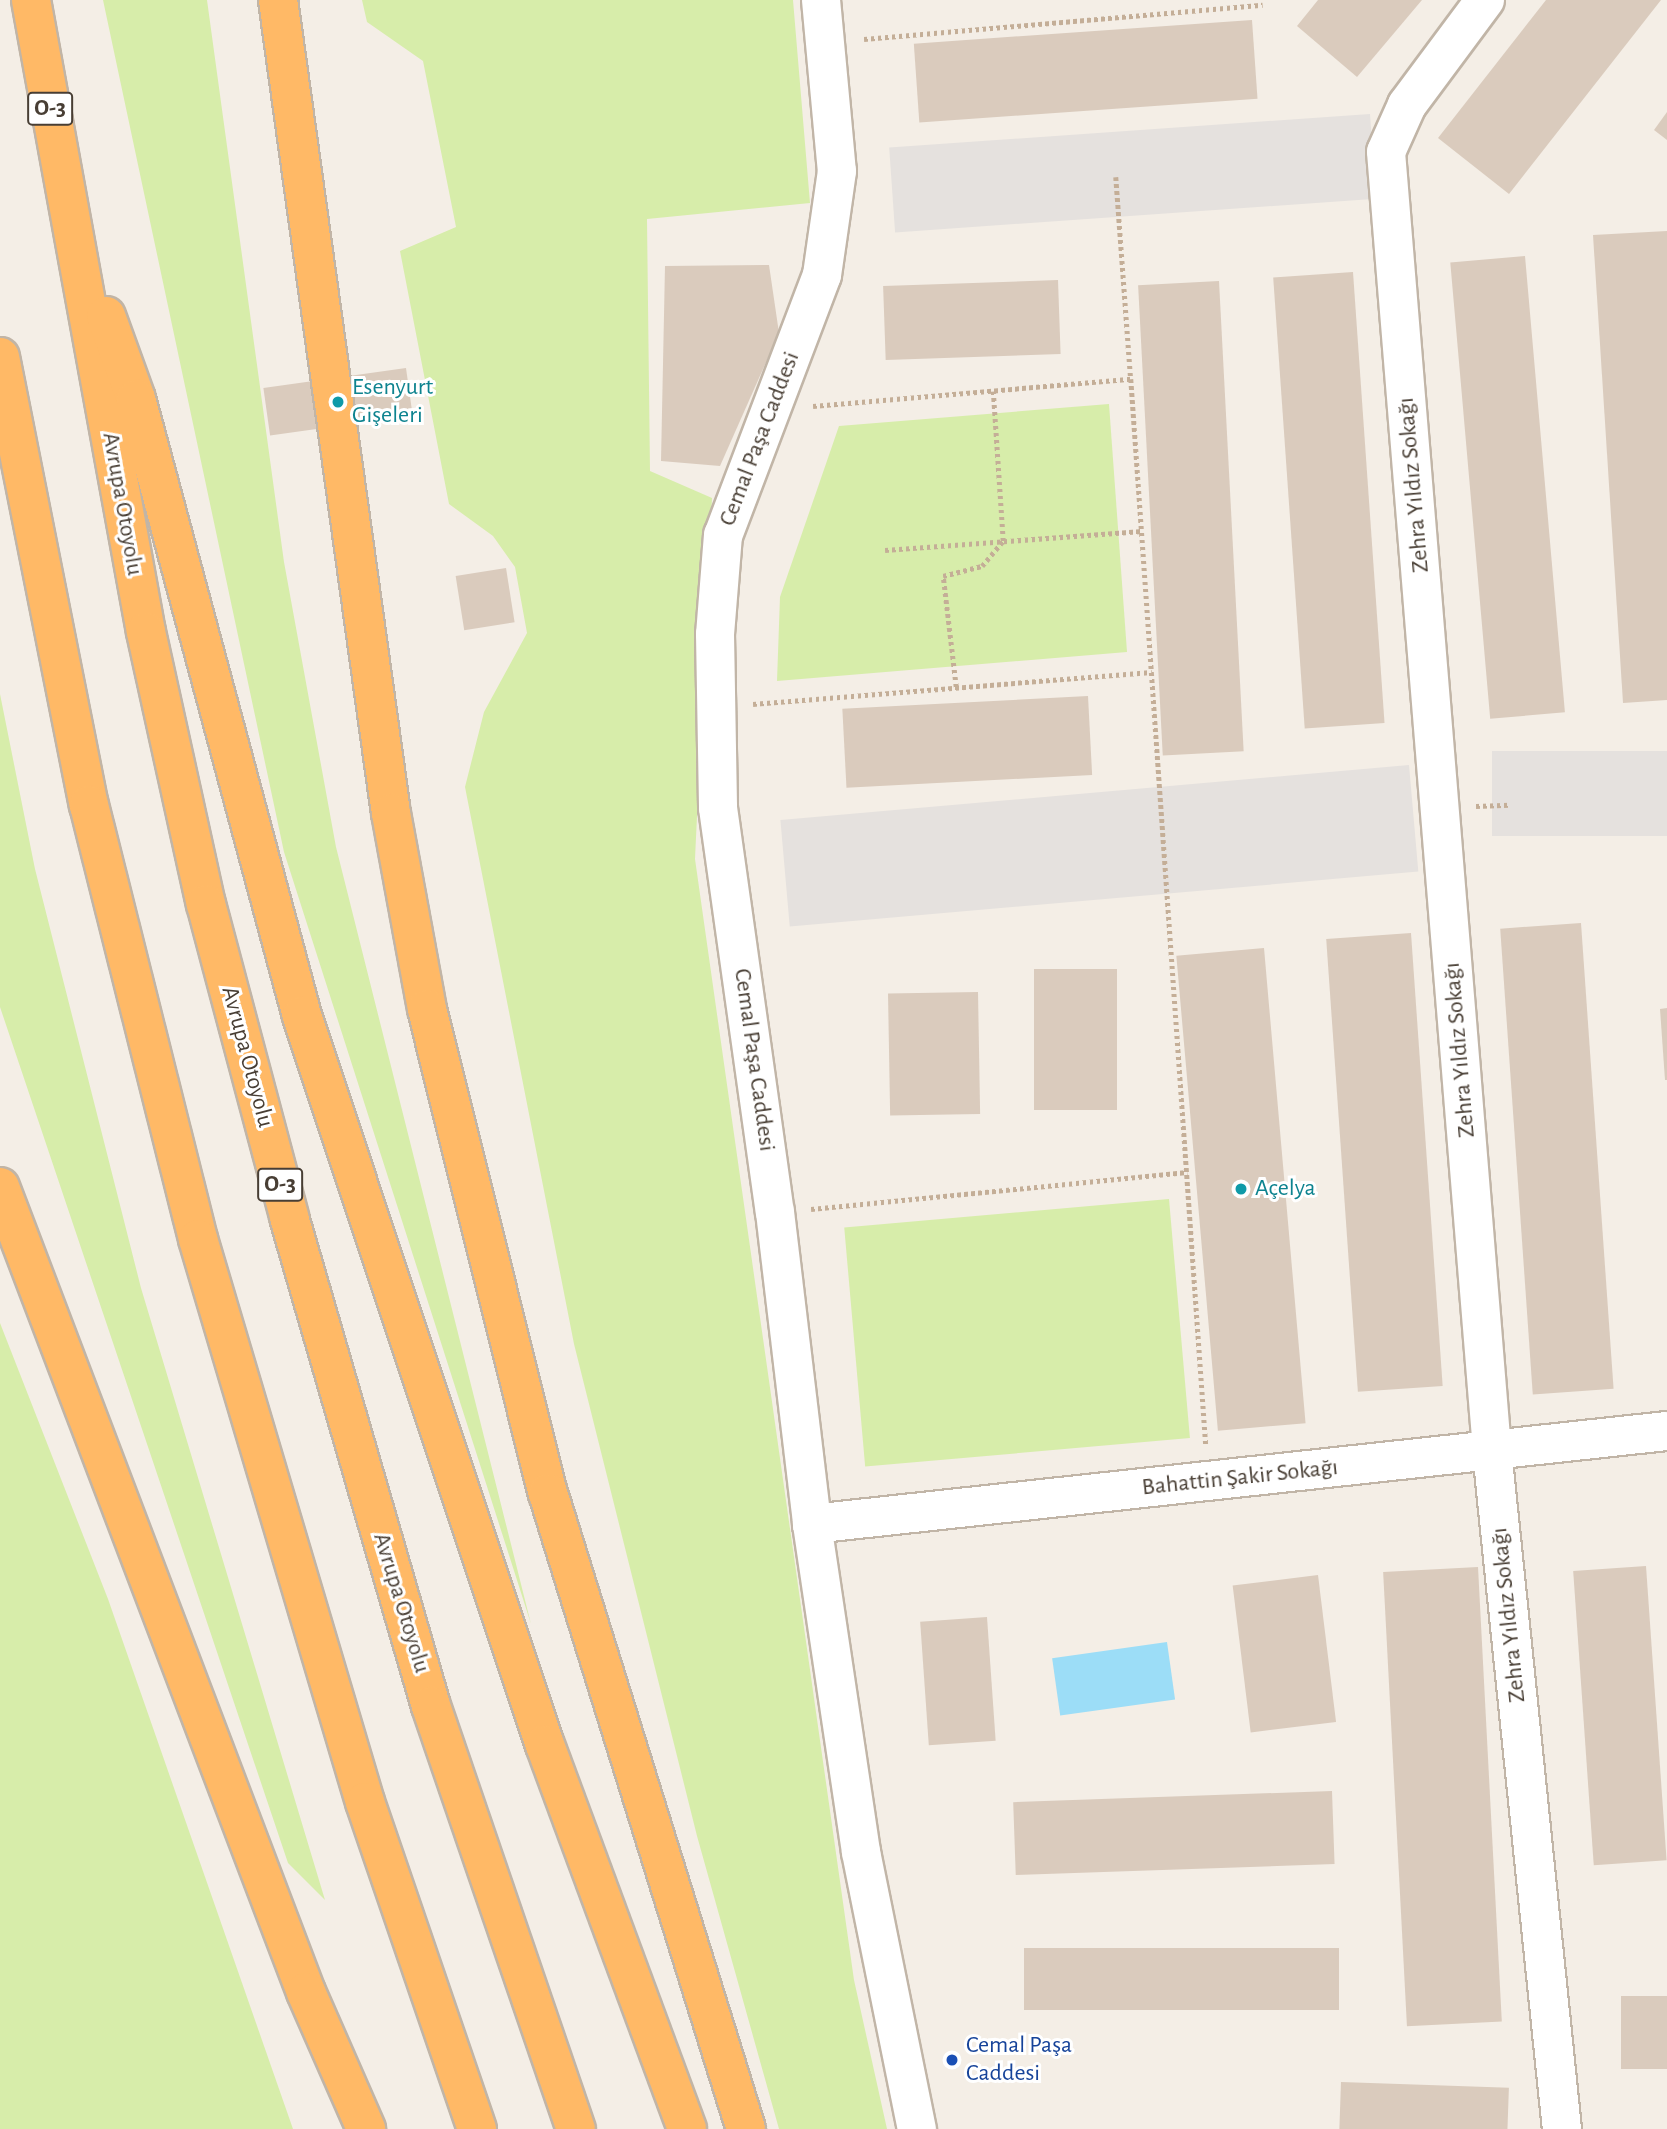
<!DOCTYPE html>
<meta charset="utf-8">
<style>
body{margin:0}
#map{position:relative;width:1667px;height:2129px;overflow:hidden;background:#f4eee6;font-family:"Alegreya Sans",sans-serif}
div>[style]{position:absolute}
.green>*{inset:0;background:#d7edaa;transform-origin:0 0}
.parking>*{inset:0;background:#e5e1de;transform-origin:0 0}
.water>*{inset:0;background:#9cddf7;transform-origin:0 0}
.building>*{inset:0;background:#dacbbd;transform-origin:0 0}
.path>*{height:4.5px;margin-top:-2.25px;transform-origin:0;background:repeating-linear-gradient(90deg,#c4ae97 0 3.5px,transparent 0 7px)}
.roads{filter:drop-shadow(2px 0 #c1b5a7) drop-shadow(-2px 0 #c1b5a7) drop-shadow(0 2px #c1b5a7) drop-shadow(0 -2px #c1b5a7)}
.minor>*{height:38px;margin:-19px;padding:0 19px;transform-origin:19px;border-radius:19px;background:#fff}
.highway>*{height:38px;margin:-19px;padding:0 19px;transform-origin:19px;border-radius:19px;background:#ffb966}
.dots>*{width:19px;height:19px;translate:-50% -50%;box-sizing:border-box;border:4px solid #fff;border-radius:50%}
span{translate:-50% -50%;white-space:nowrap;text-align:center;line-height:1.15;-webkit-text-stroke:6px #fff;paint-order:stroke}
.shield-label span{padding:2px 5px;background:#fff;border:2px solid;border-radius:5px;-webkit-text-stroke-width:0}
.shield-label{font-size:23px;color:#483e34;font-weight:700}
.culture-label{font-size:24px;color:#0d838f}
.left{translate:0 -50%;text-align:left}
.street-label{font-size:24px;color:#483e34}
.transit-label{font-size:24px;color:#164399}
</style>
<div id="map">
<div class="green">
<div style="clip-path:polygon(103px 0,207px 0,284px 562px,336px 847px,531px 1624px,284px 852px)"></div>
<div style="clip-path:polygon(362px 0,793px 0,810px 203px,647px 219px,650px 471px,712px 498px,695px 859px,854px 1980px,887px 2129px,779px 2129px,697px 1836px,574px 1344px,465px 787px,484px 712px,527px 633px,515px 567px,493px 536px,449px 504px,400px 251px,456px 227px,423px 61px,367px 22px)"></div>
<div style="clip-path:polygon(1109px 404px,1127px 652px,777px 681px,780px 597px,839px 426px)"></div>
<div style="clip-path:polygon(0 694px,35px 869px,141px 1288px,325px 1900px,288px 1863px,0 1007px)"></div>
<div style="left:1169px;top:1199px;width:240px;height:326px;rotate:85deg"></div>
<div style="clip-path:polygon(0 1323px,108px 1599px,293px 2129px,0 2129px)"></div>
</div>
<div class="parking">
<div style="left:1370px;top:114px;width:85px;height:482px;rotate:86deg"></div>
<div style="left:1667px;top:751px;width:85px;height:175px;rotate:90deg"></div>
<div style="left:1409px;top:765px;width:107px;height:631px;rotate:85deg"></div>
</div>
<div class="water">
<div style="left:1167px;top:1642px;width:58px;height:116px;rotate:82deg"></div>
</div>
<div class="building">
<div style="clip-path:polygon(1318px 0,1422px 0,1357px 77px,1297px 26px)"></div>
<div style="clip-path:polygon(1546px 0,1661px 0,1509px 194px,1438px 138px)"></div>
<div style="left:1252px;top:20px;width:79px;height:339px;rotate:86deg"></div>
<div style="clip-path:polygon(1667px 112px,1667px 140px,1654px 130px)"></div>
<div style="clip-path:polygon(1667px 231px,1667px 700px,1623px 703px,1593px 235px)"></div>
<div style="left:1525px;top:256px;width:458px;height:75px;rotate:85deg"></div>
<div style="clip-path:polygon(769px 265px,779px 333px,720px 466px,661px 461px,665px 266px)"></div>
<div style="left:1353px;top:272px;width:452px;height:80px;rotate:86deg"></div>
<div style="left:1058px;top:280px;width:74px;height:175px;rotate:88deg"></div>
<div style="left:1219px;top:281px;width:471px;height:81px;rotate:87deg"></div>
<div style="left:406px;top:368px;width:48px;height:144px;rotate:82deg"></div>
<div style="left:506px;top:568px;width:55px;height:51px;rotate:81deg"></div>
<div style="left:1088px;top:696px;width:79px;height:246px;rotate:87deg"></div>
<div style="left:1581px;top:923px;width:467px;height:81px;rotate:86deg"></div>
<div style="left:1411px;top:933px;width:454px;height:85px;rotate:86deg"></div>
<div style="left:1264px;top:948px;width:477px;height:88px;rotate:85deg"></div>
<div style="left:1034px;top:969px;width:83px;height:141px"></div>
<div style="left:978px;top:992px;width:122px;height:90px;rotate:89deg"></div>
<div style="clip-path:polygon(1667px 1008px,1667px 1080px,1665px 1080px,1660px 1009px)"></div>
<div style="left:1646px;top:1566px;width:295px;height:73px;rotate:86deg"></div>
<div style="left:1478px;top:1567px;width:455px;height:95px;rotate:87deg"></div>
<div style="left:1318px;top:1575px;width:148px;height:86px;rotate:83deg"></div>
<div style="left:987px;top:1617px;width:124px;height:67px;rotate:86deg"></div>
<div style="left:1332px;top:1791px;width:73px;height:319px;rotate:88deg"></div>
<div style="left:1339px;top:1948px;width:62px;height:315px;rotate:90deg"></div>
<div style="left:1667px;top:1996px;width:73px;height:46px;rotate:90deg"></div>
<div style="left:1341px;top:2082px;width:168px;height:47px;rotate:2deg"></div>
</div>
<div class="path">
<div style="left:864px;top:39px;width:400px;rotate:-4.9deg"></div>
<div style="left:1116px;top:177px;width:203px;rotate:85.8deg"></div>
<div style="left:813px;top:406px;width:319px;rotate:-4.9deg"></div>
<div style="left:1131px;top:379px;width:1069px;rotate:85.98deg"></div>
<div style="left:885px;top:550px;width:258px;rotate:-4.2deg"></div>
<div style="left:956px;top:687px;width:112px;rotate:-96.7deg"></div>
<div style="left:943px;top:576px;width:40px;rotate:-14.4deg"></div>
<div style="left:982px;top:566px;width:33px;rotate:-50deg"></div>
<div style="left:1003px;top:541px;width:150px;rotate:-93.8deg"></div>
<div style="left:753px;top:704px;width:400px;rotate:-4.6deg"></div>
<div style="left:1476px;top:806px;width:34px;rotate:-2deg"></div>
<div style="left:811px;top:1209px;width:378px;rotate:-5.6deg"></div>
</div>
<div class="roads">
<div class="minor">
<div style="left:821px;top:0;width:172px;rotate:84.7deg"></div>
<div style="left:837px;top:171px;width:105px;rotate:98.2deg"></div>
<div style="left:822px;top:275px;width:278px;rotate:110.8deg"></div>
<div style="left:723px;top:535px;width:99px;rotate:94.6deg"></div>
<div style="left:715px;top:634px;width:174px;rotate:89deg"></div>
<div style="left:718px;top:808px;width:408px;rotate:82deg"></div>
<div style="left:775px;top:1212px;width:314px;rotate:83.2deg"></div>
<div style="left:812px;top:1524px;width:332px;rotate:81.5deg"></div>
<div style="left:861px;top:1852px;width:283px;rotate:78.6deg"></div>
<div style="left:1485px;top:0;width:131px;rotate:126.6deg"></div>
<div style="left:1407px;top:105px;width:51px;rotate:114.1deg"></div>
<div style="left:1386px;top:152px;width:1303px;rotate:85.33deg"></div>
<div style="left:1492px;top:1451px;width:682px;rotate:84.11deg"></div>
<div style="left:812px;top:1524px;width:860px;rotate:-6.21deg"></div>
</div>
<div class="highway">
<div style="left:31px;top:0;width:642px;rotate:79.69deg"></div>
<div style="left:146px;top:632px;width:279px;rotate:77.6deg"></div>
<div style="left:206px;top:904px;width:324px;rotate:75.1deg"></div>
<div style="left:289px;top:1217px;width:509px;rotate:73.81deg"></div>
<div style="left:431px;top:1706px;width:447px;rotate:71.1deg"></div>
<div style="left:278px;top:0;width:821px;rotate:82.09deg"></div>
<div style="left:391px;top:813px;width:199px;rotate:79.6deg"></div>
<div style="left:427px;top:1009px;width:499px;rotate:76deg"></div>
<div style="left:548px;top:1493px;width:666px;rotate:72.71deg"></div>
<div style="left:106px;top:316px;width:88px;rotate:70.1deg"></div>
<div style="left:136px;top:399px;width:639px;rotate:74.94deg"></div>
<div style="left:302px;top:1016px;width:768px;rotate:71.57deg"></div>
<div style="left:545px;top:1745px;width:409px;rotate:69.7deg"></div>
<div style="left:0;top:357px;width:457px;rotate:78.8deg"></div>
<div style="left:89px;top:805px;width:447px;rotate:75.9deg"></div>
<div style="left:198px;top:1239px;width:587px;rotate:73.48deg"></div>
<div style="left:365px;top:1802px;width:346px;rotate:71.1deg"></div>
<div style="left:0;top:1187px;width:861px;rotate:69.19deg"></div>
<div style="left:306px;top:1992px;width:150px;rotate:66.3deg"></div>
</div>
</div>
<div class="dots">
<div style="left:338px;top:402px;background:#0f9aa8"></div>
<div style="left:1241px;top:1189px;background:#0f9aa8"></div>
<div style="left:952px;top:2060px;background:#1a4fb4"></div>
</div>
<div class="shield-label">
<span style="left:50px;top:109px">O-3</span>
<span style="left:280px;top:1185px">O-3</span>
</div>
<div class="culture-label">
<span class="left" style="left:352px;top:402px">Esenyurt<br>Gişeleri</span>
<span class="left" style="left:1255px;top:1189px">Açelya</span>
</div>
<div class="street-label">
<span style="left:760px;top:439px;rotate:-69deg">Cemal Paşa Caddesi</span>
<span style="left:1414px;top:485px;rotate:-95deg">Zehra Yıldız Sokağı</span>
<span style="left:122px;top:504px;rotate:80deg">Avrupa Otoyolu</span>
<span style="left:1460px;top:1050px;rotate:-95deg">Zehra Yıldız Sokağı</span>
<span style="left:247px;top:1057px;rotate:75deg">Avrupa Otoyolu</span>
<span style="left:754px;top:1060px;rotate:82deg">Cemal Paşa Caddesi</span>
<span style="left:1240px;top:1478px;rotate:-6deg">Bahattin Şakir Sokağı</span>
<span style="left:401px;top:1603px;rotate:73deg">Avrupa Otoyolu</span>
<span style="left:1509px;top:1615px;rotate:-96deg">Zehra Yıldız Sokağı</span>
</div>
<div class="transit-label">
<span class="left" style="left:966px;top:2060px">Cemal Paşa<br>Caddesi</span>
</div>
</div>
